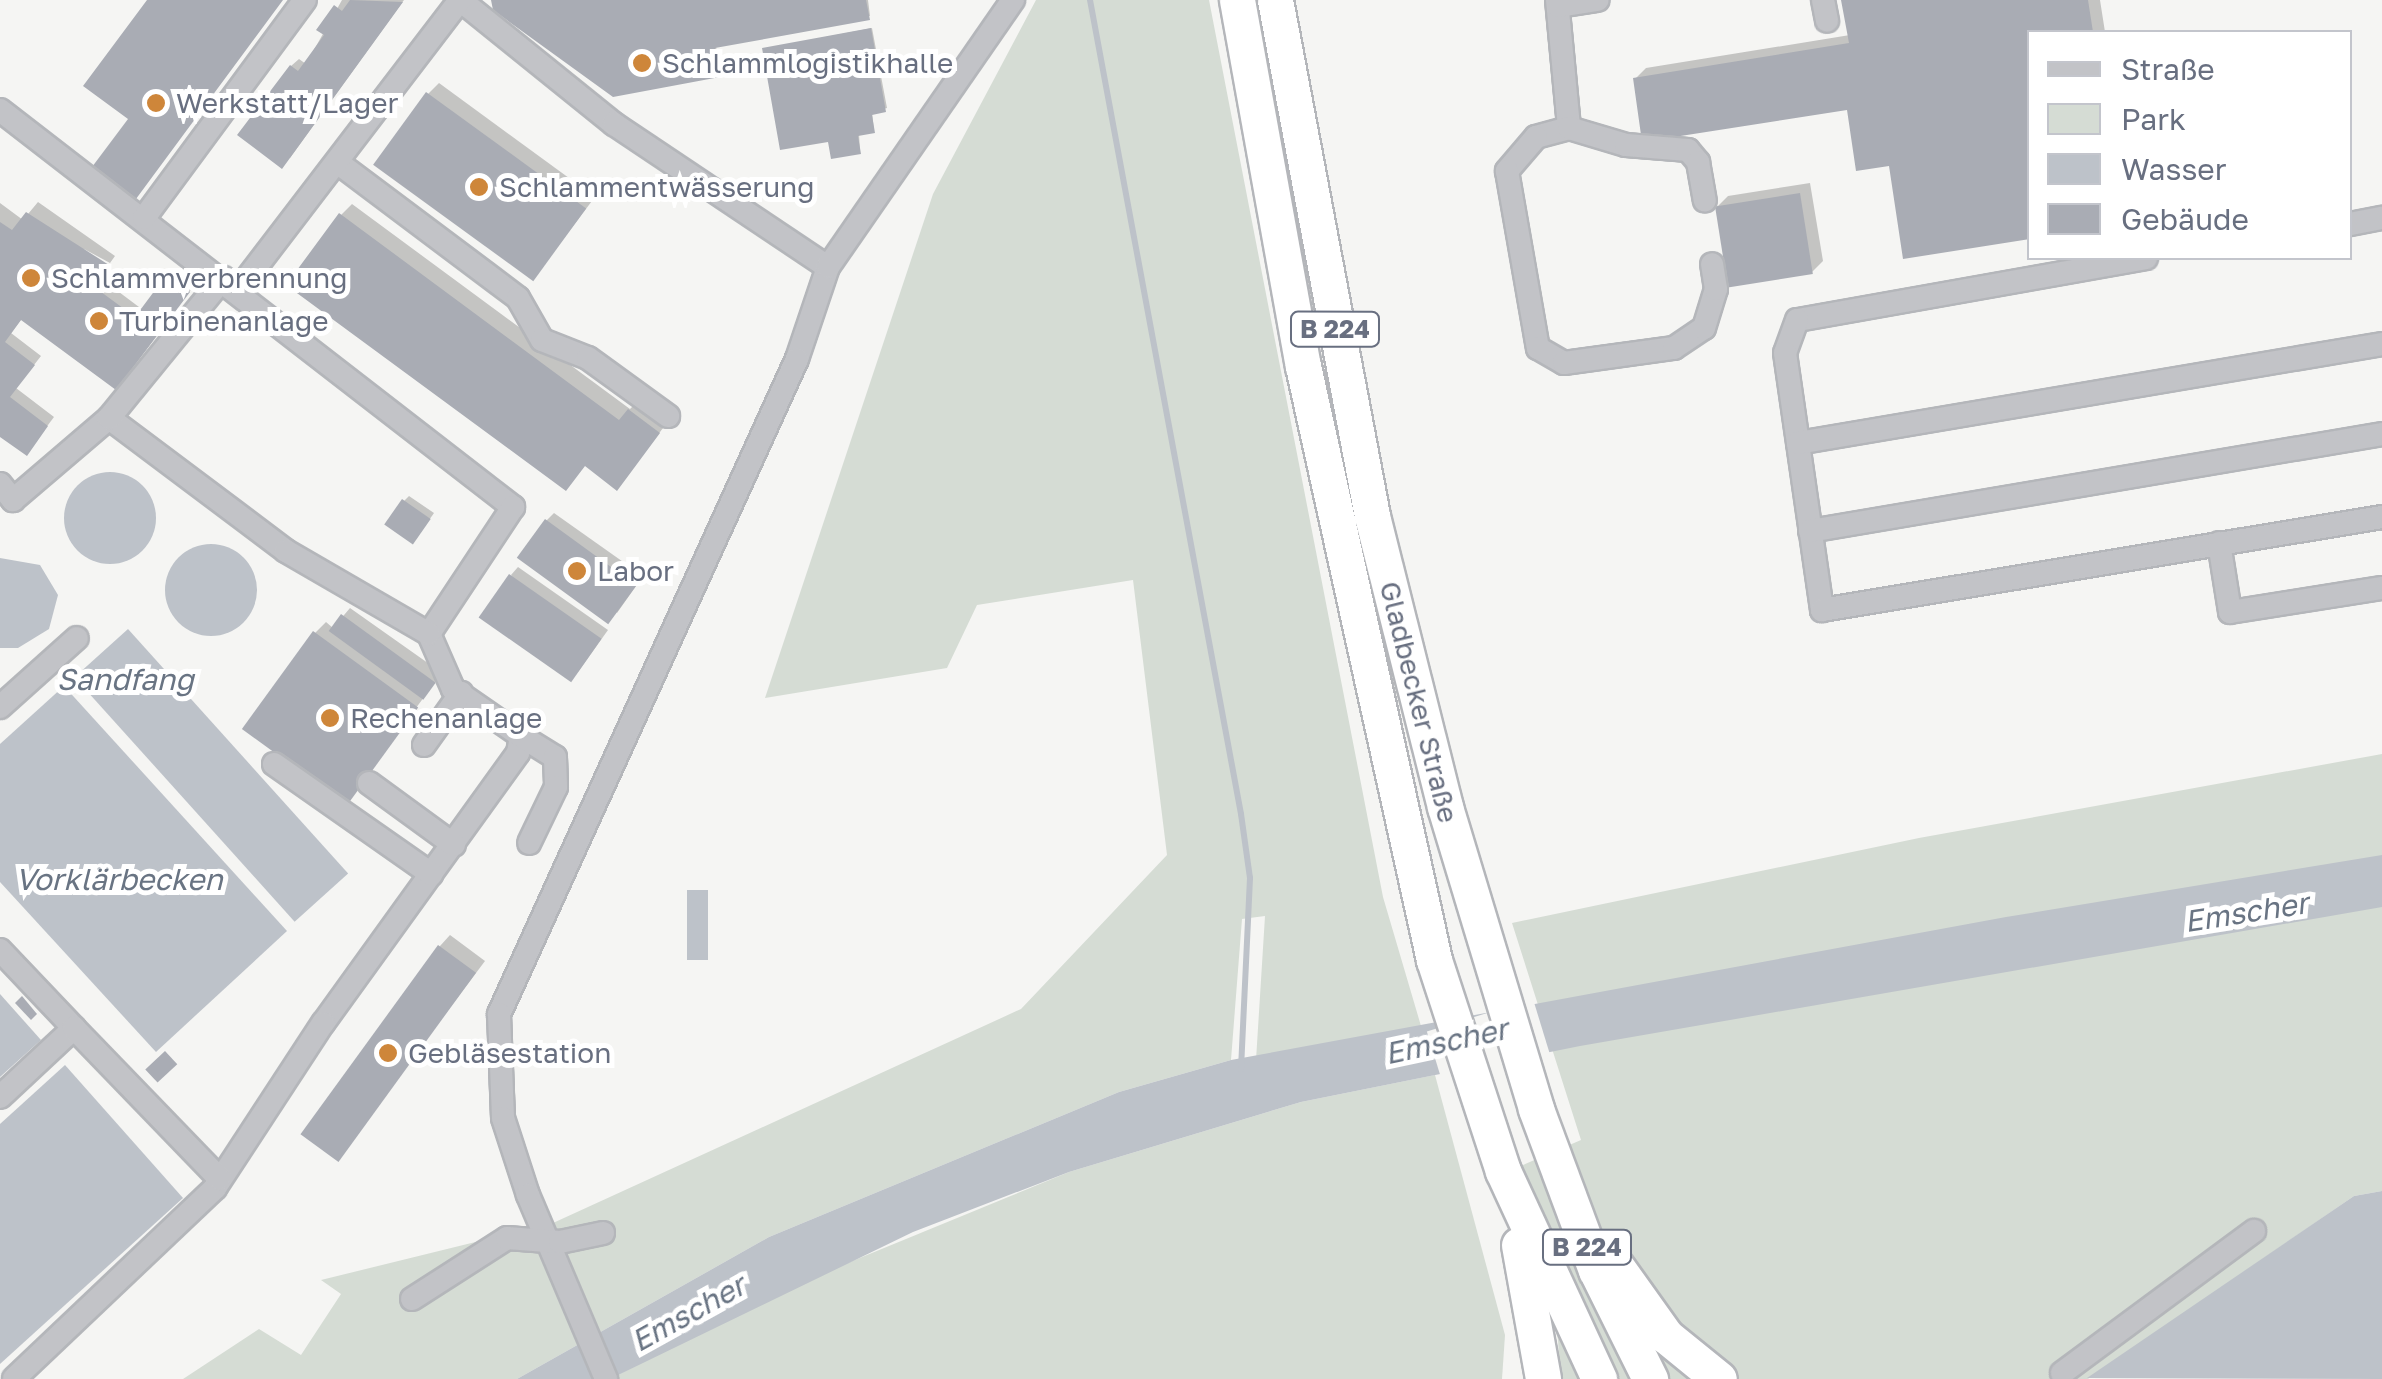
<!DOCTYPE html>
<meta charset="utf-8">
<style>
body{margin:0}
#map{position:relative;width:2382px;height:1379px;overflow:hidden;background:#f5f5f3;font-family:"Golos Text",sans-serif}
div>[style]{position:absolute}
.green>*{inset:0;background:#d5dcd4}
.water>*{inset:0;background:#bdc2c9;transform-origin:0 0}
.round{border-radius:50%}
.pier>*{inset:0;background:#f5f5f3;transform-origin:0 0}
.shadow>*{inset:0;background:#0003}
.stream>*{height:6px;margin:-3px;padding:0 3px;transform-origin:3px;border-radius:3px;background:#bdc2c9}
.building>*{inset:0;background:#a9acb4;transform-origin:0 0}
.roads{filter:drop-shadow(2px 0 #b4b6ba) drop-shadow(-2px 0 #b4b6ba) drop-shadow(0 2px #b4b6ba) drop-shadow(0 -2px #b4b6ba)}
.minor>*{height:22px;margin:-11px;padding:0 11px;transform-origin:11px;border-radius:11px;background:#c2c3c7}
.highway>*{height:35px;margin:-17.5px;padding:0 17.5px;transform-origin:17.5px;border-radius:17.5px;background:#fff}
.dots>*{width:28px;height:28px;translate:-50% -50%;box-sizing:border-box;border:5px solid #fff;border-radius:50%}
span{translate:-50% -50%;white-space:nowrap;text-align:center;line-height:1.15;-webkit-text-stroke:10px #fff;paint-order:stroke}
.shield-label span{padding:2px 8px;background:#fff;border:2px solid;border-radius:8px;-webkit-text-stroke-width:0}
.shield-label{font-size:25px;color:#686f80;font-weight:700}
.poi-label{font-size:28px;color:#686f80}
.left{translate:0 -50%;text-align:left}
.street-label{font-size:28px;color:#686f80}
.water-label{font-size:30px;color:#697483;font-style:italic}
.legend{position:absolute;left:2027px;top:30px;width:325px;height:230px;box-sizing:border-box;background:#fff;border:2px solid #c3c5cc;margin:0;padding:12px 18px;list-style:none;font-size:30px;color:#686f80}
.legend li{display:flex;align-items:center;gap:20px;height:50px}
.legend b{width:50px;border:2px solid #c3c5cc}
</style>
<div id="map">
<div class="green">
<div style="clip-path:polygon(1036px 0,1209px 0,1383px 897px,1421px 1026px,1256px 1060px,1265px 916px,1242px 919px,1231px 1060px,1119px 1092px,769px 1237px,517px 1379px,183px 1379px,259px 1329px,301px 1355px,341px 1294px,321px 1280px,553px 1223px,1021px 1009px,1167px 855px,1133px 580px,977px 605px,947px 668px,765px 698px,933px 194px)"></div>
<div style="clip-path:polygon(2382px 754px,2382px 1191px,2354px 1196px,2088px 1379px,1560px 1379px,1558px 1339px,1509px 1171px,1581px 1140px,1512px 923px,1919px 838px)"></div>
<div style="clip-path:polygon(1435px 1075px,1505px 1335px,1502px 1379px,610px 1379px,794px 1285px,1069px 1172px,1301px 1102px)"></div>
</div>
<div class="water">
<div class="round" style="left:64px;top:472px;width:92px;height:92px"></div>
<div class="round" style="left:165px;top:544px;width:92px;height:92px"></div>
<div style="clip-path:polygon(0 558px,40px 565px,58px 595px,49px 629px,18px 648px,0 648px)"></div>
<div style="left:128px;top:629px;width:329px;height:72px;rotate:48deg"></div>
<div style="clip-path:polygon(64px 686px,287px 931px,156px 1052px,0 882px,0 744px)"></div>
<div style="clip-path:polygon(2382px 855px,2382px 907px,1580px 1046px,1301px 1102px,1069px 1172px,913px 1232px,610px 1379px,517px 1379px,769px 1237px,1119px 1092px,1231px 1060px,2006px 917px)"></div>
<div style="left:687px;top:890px;width:21px;height:70px"></div>
<div style="clip-path:polygon(0 994px,41px 1040px,0 1077px)"></div>
<div style="clip-path:polygon(65px 1065px,183px 1198px,0 1364px,0 1124px)"></div>
<div style="clip-path:polygon(2382px 1191px,2382px 1379px,2087px 1378px,2354px 1196px)"></div>
</div>
<div class="pier">
<div style="left:1533px;top:999px;width:61px;height:111px;rotate:73deg"></div>
</div>
<div class="shadow">
<div style="clip-path:polygon(342px 0,404px 0,290px 158px,291px 66px,299px 59px,306px 64px)"></div>
<div style="clip-path:polygon(494px 0,868px 0,870px 16px,716px 45px,719px 75px)"></div>
<div style="clip-path:polygon(1844px 0,2100px 0,2105px 32px,2030px 32px,1891px 163px,1849px 107px,1635px 79px,1646px 68px,1850px 35px)"></div>
<div style="clip-path:polygon(872px 28px,887px 108px,872px 112px,874px 131px,859px 134px,860px 151px,830px 139px,765px 49px)"></div>
<div style="clip-path:polygon(439px 83px,595px 197px,533px 279px,428px 94px)"></div>
<div style="clip-path:polygon(1810px 183px,1823px 261px,1812px 272px,1717px 207px,1728px 196px)"></div>
<div style="clip-path:polygon(38px 202px,115px 256px,110px 263px,84px 249px,99px 277px,143px 310px,177px 268px,196px 283px,124px 379px,23px 317px,11px 333px,41px 356px,16px 388px,54px 417px,27px 453px,0 434px,0 203px,23px 220px)"></div>
<div style="clip-path:polygon(352px 204px,630px 409px,637px 402px,666px 424px,625px 479px,586px 464px,566px 488px,341px 215px)"></div>
<div style="clip-path:polygon(409px 496px,434px 513px,418px 536px,404px 501px)"></div>
<div style="clip-path:polygon(554px 513px,643px 576px,617px 613px,546px 521px)"></div>
<div style="clip-path:polygon(518px 567px,608px 630px,578px 672px,511px 575px)"></div>
<div style="clip-path:polygon(350px 608px,442px 673px,346px 802px,315px 633px,326px 622px,333px 628px)"></div>
<div style="clip-path:polygon(450px 935px,485px 961px,337px 1158px,440px 946px)"></div>
</div>
<div class="stream">
<div style="left:1090px;top:0;width:828px;rotate:79.49deg"></div>
<div style="left:1241px;top:814px;width:65px;rotate:82deg"></div>
<div style="left:1250px;top:878px;width:191px;rotate:92.7deg"></div>
</div>
<div class="building">
<div style="clip-path:polygon(147px 0,283px 0,133px 203px,89px 171px,128px 119px,83px 86px)"></div>
<div style="clip-path:polygon(350px 0,403px 2px,282px 169px,237px 135px,290px 65px,298px 71px,324px 35px,316px 30px,334px 5px,342px 11px)"></div>
<div style="clip-path:polygon(491px 0,866px 0,870px 20px,715px 48px,720px 77px,613px 97px,493px 10px)"></div>
<div style="clip-path:polygon(1841px 0,2088px 0,2093px 32px,2030px 32px,2030px 239px,1903px 259px,1889px 166px,1856px 171px,1847px 110px,1642px 142px,1633px 78px,1849px 43px)"></div>
<div style="clip-path:polygon(871px 28px,886px 112px,872px 115px,875px 133px,858px 136px,861px 154px,831px 159px,828px 142px,780px 150px,762px 48px)"></div>
<div style="left:426px;top:92px;width:198px;height:90px;rotate:36deg"></div>
<div style="left:1800px;top:193px;width:82px;height:86px;rotate:81deg"></div>
<div style="clip-path:polygon(26px 212px,109px 265px,93px 286px,135px 317px,167px 274px,190px 292px,116px 390px,21px 320px,5px 342px,35px 365px,10px 397px,48px 426px,27px 456px,0 437px,0 222px,12px 230px)"></div>
<div style="clip-path:polygon(339px 213px,619px 420px,628px 409px,660px 433px,617px 491px,585px 466px,566px 491px,286px 285px)"></div>
<div style="left:402px;top:499px;width:35px;height:31px;rotate:35deg"></div>
<div style="left:545px;top:519px;width:113px;height:48px;rotate:36deg"></div>
<div style="left:509px;top:574px;width:113px;height:53px;rotate:35deg"></div>
<div style="left:341px;top:614px;width:117px;height:21px;rotate:36deg"></div>
<div style="left:313px;top:631px;width:130px;height:121px;rotate:36deg"></div>
<div style="left:438px;top:945px;width:47px;height:234px;rotate:36deg"></div>
<div style="clip-path:polygon(22px 996px,37px 1014px,31px 1020px,15px 1003px)"></div>
<div style="left:165px;top:1051px;width:18px;height:27px;rotate:47deg"></div>
</div>
<div class="roads">
<div class="minor">
<div style="left:1557px;top:0;width:129px;rotate:84.6deg"></div>
<div style="left:1569px;top:128px;width:34px;rotate:165deg"></div>
<div style="left:1536px;top:137px;width:45px;rotate:130.5deg"></div>
<div style="left:1507px;top:171px;width:180px;rotate:80.1deg"></div>
<div style="left:1538px;top:348px;width:30px;rotate:30deg"></div>
<div style="left:1564px;top:363px;width:111px;rotate:-7.8deg"></div>
<div style="left:1674px;top:348px;width:36px;rotate:-34deg"></div>
<div style="left:1704px;top:328px;width:41px;rotate:-72.9deg"></div>
<div style="left:1716px;top:289px;width:25px;rotate:-99deg"></div>
<div style="left:1823px;top:0;width:21px;rotate:79deg"></div>
<div style="left:464px;top:3px;width:193px;rotate:38.9deg"></div>
<div style="left:614px;top:124px;width:257px;rotate:33.8deg"></div>
<div style="left:828px;top:267px;width:97px;rotate:108.6deg"></div>
<div style="left:797px;top:359px;width:720px;rotate:114.46deg"></div>
<div style="left:499px;top:1014px;width:104px;rotate:87.8deg"></div>
<div style="left:503px;top:1118px;width:81px;rotate:72deg"></div>
<div style="left:528px;top:1195px;width:200px;rotate:67deg"></div>
<div style="left:1559px;top:6px;width:39px;rotate:-9deg"></div>
<div style="left:0;top:110px;width:649px;rotate:37.74deg"></div>
<div style="left:513px;top:507px;width:152px;rotate:123.5deg"></div>
<div style="left:429px;top:634px;width:60px;rotate:66.4deg"></div>
<div style="left:453px;top:689px;width:83px;rotate:34.7deg"></div>
<div style="left:521px;top:736px;width:17px;rotate:100deg"></div>
<div style="left:518px;top:753px;width:333px;rotate:125.8deg"></div>
<div style="left:323px;top:1023px;width:197px;rotate:123.2deg"></div>
<div style="left:215px;top:1188px;width:277px;rotate:136.5deg"></div>
<div style="left:1569px;top:128px;width:59px;rotate:16.6deg"></div>
<div style="left:1626px;top:145px;width:62px;rotate:4.6deg"></div>
<div style="left:1688px;top:150px;width:16px;rotate:50deg"></div>
<div style="left:1698px;top:162px;width:39px;rotate:80deg"></div>
<div style="left:337px;top:162px;width:226px;rotate:36.9deg"></div>
<div style="left:518px;top:298px;width:48px;rotate:60.3deg"></div>
<div style="left:542px;top:340px;width:49px;rotate:21.4deg"></div>
<div style="left:588px;top:358px;width:99px;rotate:35.9deg"></div>
<div style="left:144px;top:218px;width:271px;rotate:-53.6deg"></div>
<div style="left:2350px;top:224px;width:33px;rotate:-11deg"></div>
<div style="left:2146px;top:258px;width:354px;rotate:169.9deg"></div>
<div style="left:1797px;top:320px;width:35px;rotate:110deg"></div>
<div style="left:1785px;top:353px;width:260px;rotate:81.8deg"></div>
<div style="left:1822px;top:610px;width:568px;rotate:-9.43deg"></div>
<div style="left:828px;top:267px;width:325px;rotate:-55.3deg"></div>
<div style="left:239px;top:289px;width:364px;rotate:-52.6deg"></div>
<div style="left:109px;top:418px;width:221px;rotate:36.9deg"></div>
<div style="left:286px;top:551px;width:165px;rotate:30.1deg"></div>
<div style="left:1798px;top:443px;width:592px;rotate:-9.62deg"></div>
<div style="left:0;top:484px;width:21px;rotate:51deg"></div>
<div style="left:13px;top:500px;width:126px;rotate:-40.5deg"></div>
<div style="left:109px;top:418px;width:181px;rotate:-50.8deg"></div>
<div style="left:1810px;top:531px;width:580px;rotate:-9.62deg"></div>
<div style="left:2219px;top:543px;width:70px;rotate:80.9deg"></div>
<div style="left:2230px;top:612px;width:154px;rotate:-9deg"></div>
<div style="left:0;top:707px;width:103px;rotate:-41.9deg"></div>
<div style="left:521px;top:736px;width:40px;rotate:32deg"></div>
<div style="left:555px;top:757px;width:30px;rotate:88deg"></div>
<div style="left:556px;top:787px;width:62px;rotate:115.7deg"></div>
<div style="left:424px;top:745px;width:64px;rotate:-54.6deg"></div>
<div style="left:274px;top:764px;width:192px;rotate:35deg"></div>
<div style="left:369px;top:783px;width:105px;rotate:36.1deg"></div>
<div style="left:0;top:950px;width:108px;rotate:46.5deg"></div>
<div style="left:74px;top:1028px;width:101px;rotate:137deg"></div>
<div style="left:74px;top:1028px;width:209px;rotate:46deg"></div>
<div style="left:412px;top:1299px;width:113px;rotate:-32.7deg"></div>
<div style="left:507px;top:1238px;width:53px;rotate:4.3deg"></div>
<div style="left:560px;top:1242px;width:44px;rotate:-11.8deg"></div>
<div style="left:2062px;top:1373px;width:239px;rotate:-36.5deg"></div>
</div>
<div class="highway">
<div style="left:1237px;top:0;width:372px;rotate:79.8deg"></div>
<div style="left:1303px;top:366px;width:608px;rotate:77.56deg"></div>
<div style="left:1434px;top:960px;width:222px;rotate:71.9deg"></div>
<div style="left:1503px;top:1171px;width:229px;rotate:65.2deg"></div>
<div style="left:1275px;top:0;width:525px;rotate:79.35deg"></div>
<div style="left:1372px;top:516px;width:300px;rotate:75.9deg"></div>
<div style="left:1445px;top:807px;width:315px;rotate:73.2deg"></div>
<div style="left:1536px;top:1109px;width:172px;rotate:69.6deg"></div>
<div style="left:1596px;top:1270px;width:122px;rotate:63.6deg"></div>
<div style="left:1519px;top:1245px;width:136px;rotate:79.8deg"></div>
<div style="left:1616px;top:1266px;width:86px;rotate:54.5deg"></div>
<div style="left:1666px;top:1336px;width:68px;rotate:39.1deg"></div>
</div>
</div>
<div class="dots">
<div style="left:642px;top:63px;background:#ce863a"></div>
<div style="left:156px;top:103px;background:#ce863a"></div>
<div style="left:479px;top:187px;background:#ce863a"></div>
<div style="left:31px;top:278px;background:#ce863a"></div>
<div style="left:99px;top:321px;background:#ce863a"></div>
<div style="left:577px;top:571px;background:#ce863a"></div>
<div style="left:330px;top:718px;background:#ce863a"></div>
<div style="left:388px;top:1053px;background:#ce863a"></div>
</div>
<div class="shield-label">
<span style="left:1335px;top:329px">B 224</span>
<span style="left:1587px;top:1247px">B 224</span>
</div>
<div class="poi-label">
<span class="left" style="left:662px;top:63px">Schlammlogistikhalle</span>
<span class="left" style="left:176px;top:103px">Werkstatt/Lager</span>
<span class="left" style="left:499px;top:187px">Schlammentwässerung</span>
<span class="left" style="left:51px;top:278px">Schlammverbrennung</span>
<span class="left" style="left:119px;top:321px">Turbinenanlage</span>
<span class="left" style="left:597px;top:571px">Labor</span>
<span class="left" style="left:350px;top:718px">Rechenanlage</span>
<span class="left" style="left:408px;top:1053px">Gebläsestation</span>
</div>
<div class="street-label">
<span style="left:1419px;top:702px;rotate:76deg">Gladbecker Straße</span>
</div>
<div class="water-label">
<span style="left:125px;top:679px">Sandfang</span>
<span style="left:119px;top:879px">Vorklärbecken</span>
<span style="left:2246px;top:912px;rotate:-9deg">Emscher</span>
<span style="left:1446px;top:1041px;rotate:-12deg">Emscher</span>
<span style="left:688px;top:1313px;rotate:-29deg">Emscher</span>
</div>
<ul class="legend">
<li><b style="height:12px;background:#c2c3c7"></b>Straße</li>
<li><b style="height:28px;background:#d5dcd4"></b>Park</li>
<li><b style="height:28px;background:#bdc2c9"></b>Wasser</li>
<li><b style="height:28px;background:#a9acb4"></b>Gebäude</li>
</ul>
</div>
